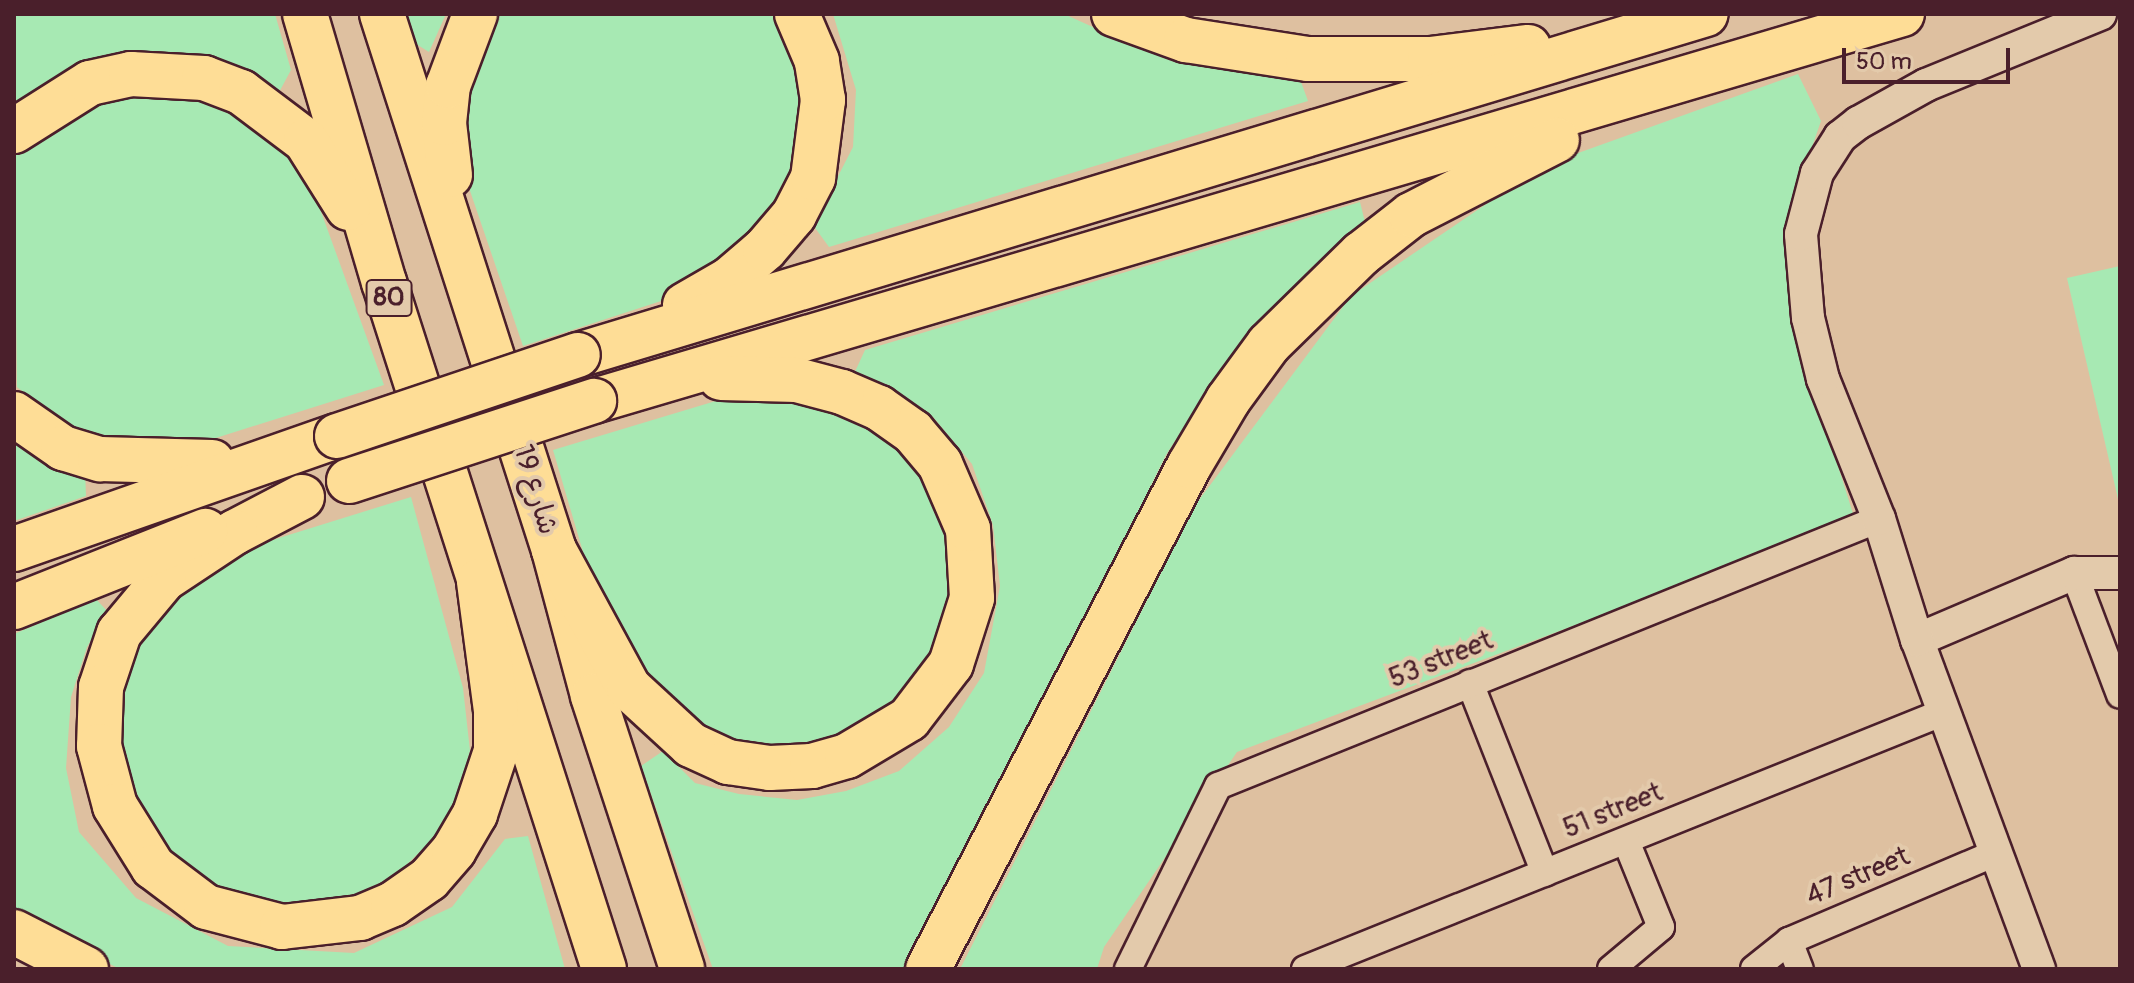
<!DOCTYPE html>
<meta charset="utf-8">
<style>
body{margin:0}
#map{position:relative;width:2134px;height:983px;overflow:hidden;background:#dec0a0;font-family:Pangolin,"Playpen Sans Arabic",sans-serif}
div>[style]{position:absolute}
.green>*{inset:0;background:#a7e9b3}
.roads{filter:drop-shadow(2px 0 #4a1f2b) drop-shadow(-2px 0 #4a1f2b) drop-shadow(0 2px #4a1f2b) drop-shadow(0 -2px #4a1f2b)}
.minor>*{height:26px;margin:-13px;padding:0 13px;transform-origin:13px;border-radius:13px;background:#e3caab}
.tertiary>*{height:32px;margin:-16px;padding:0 16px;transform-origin:16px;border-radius:16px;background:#e3caab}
.trunk>*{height:44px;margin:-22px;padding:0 22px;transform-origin:22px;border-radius:22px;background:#fedd96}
.bridges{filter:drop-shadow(2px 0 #4a1f2b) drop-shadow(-2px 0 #4a1f2b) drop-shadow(0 2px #4a1f2b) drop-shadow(0 -2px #4a1f2b)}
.trunk-bridge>*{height:44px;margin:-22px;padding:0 22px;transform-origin:22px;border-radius:22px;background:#fedd96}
span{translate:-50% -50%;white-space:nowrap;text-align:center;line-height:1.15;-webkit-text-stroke:8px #e3caab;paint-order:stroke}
.shield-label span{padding:2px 6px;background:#e3caab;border:2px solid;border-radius:6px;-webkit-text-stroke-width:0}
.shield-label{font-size:26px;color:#4a1f2b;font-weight:700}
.street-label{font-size:28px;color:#4a1f2b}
.frame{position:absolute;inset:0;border:16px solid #4a1f2b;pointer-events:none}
.scale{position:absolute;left:1842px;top:48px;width:168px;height:36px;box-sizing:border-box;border:4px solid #4a1f2b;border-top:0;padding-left:10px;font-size:24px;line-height:28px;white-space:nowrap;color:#4a1f2b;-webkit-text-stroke:6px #e3caab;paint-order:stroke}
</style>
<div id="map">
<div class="green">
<div style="clip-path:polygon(14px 14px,275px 14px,291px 70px,277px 96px,197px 55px,135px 51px,74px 71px,14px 108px)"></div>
<div style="clip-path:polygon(401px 14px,446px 14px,429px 52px,408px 39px)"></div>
<div style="clip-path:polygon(490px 14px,778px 14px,814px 93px,799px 189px,698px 289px,523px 346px,467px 182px,457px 97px)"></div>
<div style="clip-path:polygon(833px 14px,1064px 14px,1115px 37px,1215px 68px,1297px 71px,1308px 101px,829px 247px,813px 225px,853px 147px,856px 90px)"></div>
<div style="clip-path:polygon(1798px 74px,1821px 121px,1796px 193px,1792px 320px,1855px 520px,1237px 752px,1104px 947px,1097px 969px,960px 969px,1196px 504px,1351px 296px,1542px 166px)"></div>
<div style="clip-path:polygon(107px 88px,226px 94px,286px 142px,316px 198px,384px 385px,200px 443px,97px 437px,58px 420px,17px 387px,14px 157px,52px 119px)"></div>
<div style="clip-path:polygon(1360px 202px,1366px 226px,1311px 268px,1228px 359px,1166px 455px,911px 969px,713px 969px,641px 766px,663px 751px,695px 783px,739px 794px,797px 800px,846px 791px,899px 771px,949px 727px,984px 673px,1000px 586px,993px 525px,972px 464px,933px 417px,853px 376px,865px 350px)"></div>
<div style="clip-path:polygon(2120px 266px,2120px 498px,2118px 499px,2067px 278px)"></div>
<div style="clip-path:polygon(784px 393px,870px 422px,910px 455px,937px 492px,952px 540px,953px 579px,942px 626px,921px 675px,872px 722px,817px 753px,698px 745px,609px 640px,553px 450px,729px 397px)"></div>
<div style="clip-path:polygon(14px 441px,41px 463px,85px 470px,86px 496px,14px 521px)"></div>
<div style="clip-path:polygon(411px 497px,463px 688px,470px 751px,448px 825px,400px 871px,355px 898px,291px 904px,225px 892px,180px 863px,144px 830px,109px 703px,146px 617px,227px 554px)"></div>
<div style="clip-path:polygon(96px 599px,108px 612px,87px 647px,71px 697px,66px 768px,79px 832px,136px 898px,228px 946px,354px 953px,452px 907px,505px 839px,528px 836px,565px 969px,120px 969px,14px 917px,14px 634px)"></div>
</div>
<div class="roads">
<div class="minor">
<div style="left:2074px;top:573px;width:130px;rotate:69.3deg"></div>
<div style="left:1470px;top:683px;width:204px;rotate:68.5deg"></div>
<div style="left:1789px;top:941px;width:30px;rotate:69deg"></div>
<div style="left:1128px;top:969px;width:204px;rotate:-63.8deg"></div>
<div style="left:1218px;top:786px;width:713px;rotate:-22deg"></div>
<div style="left:1305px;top:969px;width:689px;rotate:-21.91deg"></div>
<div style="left:1611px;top:969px;width:65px;rotate:-40deg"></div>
<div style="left:1661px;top:927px;width:93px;rotate:-112.1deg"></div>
<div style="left:1754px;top:969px;width:45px;rotate:-38.7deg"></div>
<div style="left:1789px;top:941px;width:222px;rotate:-23.1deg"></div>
</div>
<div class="tertiary">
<div style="left:1917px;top:640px;width:171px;rotate:-23.1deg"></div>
<div style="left:2074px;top:573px;width:46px"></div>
<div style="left:2039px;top:969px;width:351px;rotate:-110.3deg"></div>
<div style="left:1917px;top:640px;width:127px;rotate:-107.4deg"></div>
<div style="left:1879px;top:519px;width:151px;rotate:-111.8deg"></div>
<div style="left:1823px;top:379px;width:63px;rotate:-103.8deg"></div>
<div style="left:1808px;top:318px;width:84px;rotate:-94.8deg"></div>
<div style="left:1801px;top:234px;width:63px;rotate:-75.3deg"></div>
<div style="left:1817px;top:173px;width:43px;rotate:-57.4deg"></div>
<div style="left:1840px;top:137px;width:23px;rotate:-38deg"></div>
<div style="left:1858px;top:123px;width:78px;rotate:-29.2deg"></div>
<div style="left:1926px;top:85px;width:188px;rotate:-22.2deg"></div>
</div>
<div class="trunk">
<div style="left:305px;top:14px;width:279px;rotate:73.6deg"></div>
<div style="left:384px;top:282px;width:721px;rotate:72.24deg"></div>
<div style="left:382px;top:14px;width:563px;rotate:72.21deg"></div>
<div style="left:554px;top:550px;width:151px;rotate:75deg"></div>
<div style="left:593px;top:696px;width:287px;rotate:71.9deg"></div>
<div style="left:1114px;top:14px;width:77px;rotate:19.9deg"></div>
<div style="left:1186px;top:40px;width:123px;rotate:8.9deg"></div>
<div style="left:1308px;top:59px;width:122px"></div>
<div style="left:1430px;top:59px;width:99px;rotate:-7deg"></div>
<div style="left:14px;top:131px;width:90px;rotate:-32.3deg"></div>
<div style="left:90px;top:83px;width:42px;rotate:-12.4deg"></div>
<div style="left:131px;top:74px;width:73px;rotate:3.1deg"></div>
<div style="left:204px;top:78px;width:40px;rotate:21deg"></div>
<div style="left:241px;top:92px;width:81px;rotate:37deg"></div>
<div style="left:306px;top:141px;width:79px;rotate:57.9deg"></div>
<div style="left:450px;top:175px;width:52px;rotate:-96.6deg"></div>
<div style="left:444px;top:123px;width:37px;rotate:-84deg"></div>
<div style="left:448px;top:86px;width:77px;rotate:-69.4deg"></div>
<div style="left:685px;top:305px;width:52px;rotate:-30deg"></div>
<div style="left:730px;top:279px;width:46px;rotate:-40.6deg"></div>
<div style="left:765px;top:249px;width:45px;rotate:-49.5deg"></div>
<div style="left:794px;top:215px;width:42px;rotate:-62.8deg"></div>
<div style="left:813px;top:178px;width:79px;rotate:-82.7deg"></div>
<div style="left:823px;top:100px;width:39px;rotate:-99deg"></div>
<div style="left:817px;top:61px;width:51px;rotate:-113.1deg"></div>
<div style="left:578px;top:355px;width:1178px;rotate:-16.82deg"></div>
<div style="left:594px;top:401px;width:1364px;rotate:-16.48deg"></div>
<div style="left:14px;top:414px;width:60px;rotate:34.8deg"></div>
<div style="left:63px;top:448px;width:39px;rotate:17deg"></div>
<div style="left:100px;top:459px;width:112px;rotate:1.5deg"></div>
<div style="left:302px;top:497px;width:76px;rotate:152.4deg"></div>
<div style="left:235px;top:532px;width:85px;rotate:146.5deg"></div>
<div style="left:164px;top:579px;width:70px;rotate:129.8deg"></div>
<div style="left:119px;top:633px;width:57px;rotate:108.4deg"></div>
<div style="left:101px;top:687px;width:59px;rotate:91.9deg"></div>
<div style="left:99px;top:746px;width:62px;rotate:75.1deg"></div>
<div style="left:115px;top:806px;width:72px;rotate:58.1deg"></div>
<div style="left:153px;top:867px;width:66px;rotate:37deg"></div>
<div style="left:206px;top:907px;width:79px;rotate:14.7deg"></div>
<div style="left:282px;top:927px;width:79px;rotate:-6.6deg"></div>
<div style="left:360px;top:918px;width:36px;rotate:-23deg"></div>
<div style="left:393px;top:904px;width:44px;rotate:-34.8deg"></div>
<div style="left:429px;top:879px;width:38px;rotate:-49deg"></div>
<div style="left:454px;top:850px;width:42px;rotate:-59.7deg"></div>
<div style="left:475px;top:814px;width:66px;rotate:-71.6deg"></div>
<div style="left:496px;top:751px;width:40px;rotate:-90deg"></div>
<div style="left:496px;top:711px;width:131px;rotate:-97.5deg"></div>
<div style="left:14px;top:549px;width:342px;rotate:-19.3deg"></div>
<div style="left:554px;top:550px;width:157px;rotate:61.5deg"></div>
<div style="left:629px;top:688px;width:84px;rotate:42.6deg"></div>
<div style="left:691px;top:745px;width:41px;rotate:24.7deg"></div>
<div style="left:728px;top:762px;width:42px;rotate:8.1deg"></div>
<div style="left:770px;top:768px;width:42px;rotate:-2.7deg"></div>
<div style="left:812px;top:766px;width:36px;rotate:-16deg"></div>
<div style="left:847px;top:756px;width:72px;rotate:-30.8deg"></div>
<div style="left:909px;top:719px;width:69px;rotate:-52.6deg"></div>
<div style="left:951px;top:664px;width:69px;rotate:-72.3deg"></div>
<div style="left:972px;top:598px;width:69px;rotate:-93.3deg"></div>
<div style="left:968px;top:529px;width:71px;rotate:-113.3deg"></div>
<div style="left:940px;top:464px;width:42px;rotate:-130.2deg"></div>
<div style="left:913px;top:432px;width:42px;rotate:-144.8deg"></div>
<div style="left:879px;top:408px;width:40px;rotate:-156.6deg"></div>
<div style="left:842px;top:392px;width:47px;rotate:-165.1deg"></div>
<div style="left:797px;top:380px;width:76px;rotate:-178.5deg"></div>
<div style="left:14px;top:607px;width:206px;rotate:-21.7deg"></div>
<div style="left:14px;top:932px;width:81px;rotate:27.2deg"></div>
<div style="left:928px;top:969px;width:567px;rotate:-62.58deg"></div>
<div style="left:1189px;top:466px;width:77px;rotate:-59.4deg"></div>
<div style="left:1228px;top:400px;width:69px;rotate:-53.8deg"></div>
<div style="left:1269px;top:344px;width:129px;rotate:-44.4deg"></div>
<div style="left:1361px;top:254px;width:63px;rotate:-38deg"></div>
<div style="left:1411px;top:215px;width:164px;rotate:-27.2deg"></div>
</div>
</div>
<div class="bridges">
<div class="trunk-bridge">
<div style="left:337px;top:436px;width:254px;rotate:-18.6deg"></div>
<div style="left:349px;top:481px;width:258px;rotate:-18.1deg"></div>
</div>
</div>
<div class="shield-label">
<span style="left:389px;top:298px">80</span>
</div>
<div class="street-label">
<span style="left:535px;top:490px;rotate:73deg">شارع 19</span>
<span style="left:1441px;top:660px;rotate:-22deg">53 street</span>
<span style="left:1613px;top:811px;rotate:-22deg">51 street</span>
<span style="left:1858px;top:877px;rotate:-23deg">47 street</span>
</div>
<div class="frame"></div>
<div class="scale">50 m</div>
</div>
